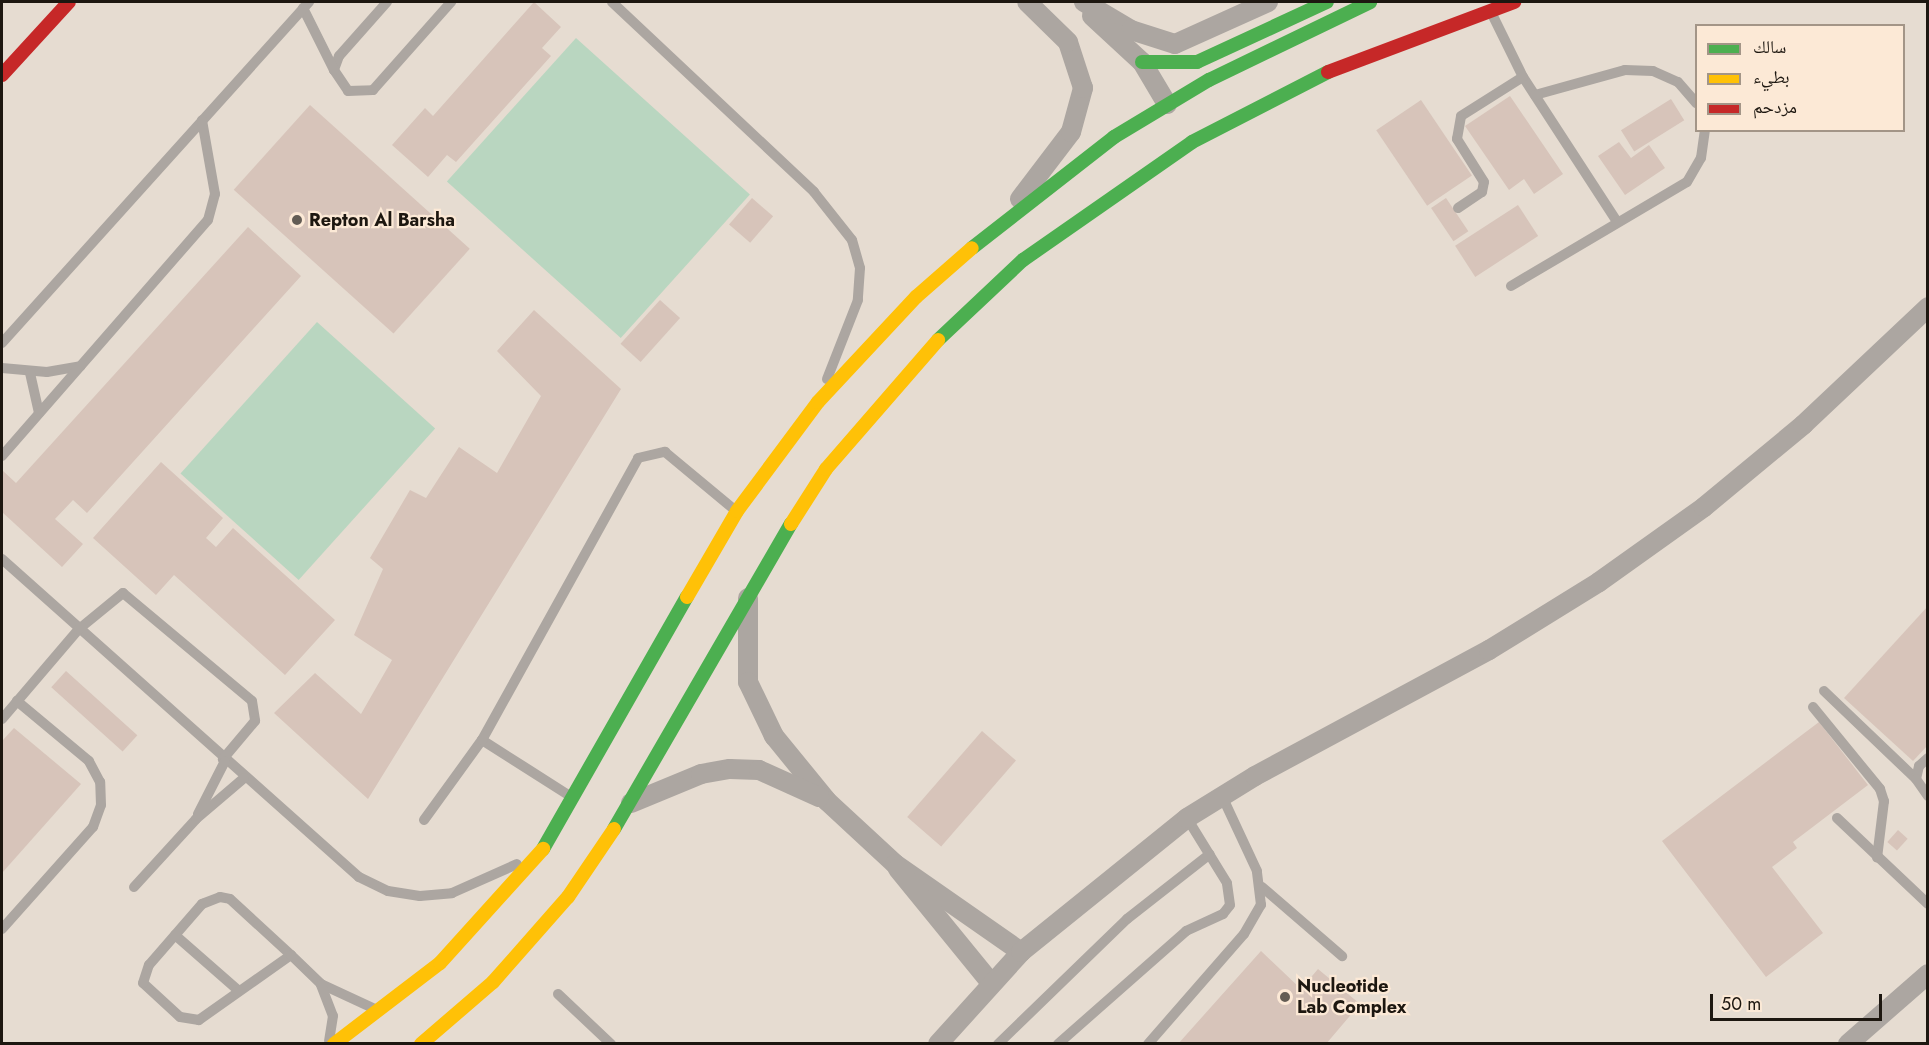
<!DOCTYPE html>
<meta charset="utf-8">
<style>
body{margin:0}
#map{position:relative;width:1929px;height:1045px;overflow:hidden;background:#e6dcd1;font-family:Jost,"Noto Naskh Arabic",sans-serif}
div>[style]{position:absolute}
.green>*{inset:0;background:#b9d6c0;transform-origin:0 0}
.building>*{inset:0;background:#d7c4ba;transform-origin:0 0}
.lane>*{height:10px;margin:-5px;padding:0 5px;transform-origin:5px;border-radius:5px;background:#aca6a1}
.street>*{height:20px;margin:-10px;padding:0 10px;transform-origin:10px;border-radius:10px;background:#aca6a1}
.fast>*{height:14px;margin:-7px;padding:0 7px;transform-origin:7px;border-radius:7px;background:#4caf50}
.slow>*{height:14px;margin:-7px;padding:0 7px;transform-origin:7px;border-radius:7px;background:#ffc107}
.jam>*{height:14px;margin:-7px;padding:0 7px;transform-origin:7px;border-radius:7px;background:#c62828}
.dots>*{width:16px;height:16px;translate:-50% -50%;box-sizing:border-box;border:3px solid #fce9d6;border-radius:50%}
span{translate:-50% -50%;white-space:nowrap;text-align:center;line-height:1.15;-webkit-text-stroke:4.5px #fce9d6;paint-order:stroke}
.poi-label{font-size:18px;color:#1d1710;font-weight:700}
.left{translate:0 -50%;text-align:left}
.frame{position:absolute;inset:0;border:3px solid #1d1710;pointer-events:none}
.legend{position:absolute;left:1695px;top:24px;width:210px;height:108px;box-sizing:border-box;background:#fce9d6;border:2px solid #a39587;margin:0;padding:8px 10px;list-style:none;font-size:18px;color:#1d1710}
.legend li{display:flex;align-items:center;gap:12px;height:30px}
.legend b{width:30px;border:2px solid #a39587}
.scale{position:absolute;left:1710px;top:994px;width:172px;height:27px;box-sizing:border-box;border:3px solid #1d1710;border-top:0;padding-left:8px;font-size:18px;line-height:21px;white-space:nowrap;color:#1d1710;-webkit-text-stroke:4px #fce9d6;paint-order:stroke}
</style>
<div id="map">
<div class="green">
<div style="left:576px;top:38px;width:234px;height:193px;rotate:42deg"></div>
<div style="left:317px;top:322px;width:159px;height:204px;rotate:42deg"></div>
</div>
<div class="building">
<div style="clip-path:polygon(534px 2px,561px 27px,542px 48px,551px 56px,456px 162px,447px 155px,428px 177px,392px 145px,425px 108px,433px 116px)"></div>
<div style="clip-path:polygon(1510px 96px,1563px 174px,1534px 194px,1524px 179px,1509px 190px,1465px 126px)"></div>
<div style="left:1671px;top:99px;width:25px;height:59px;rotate:58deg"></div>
<div style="left:1421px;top:100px;width:91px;height:54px;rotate:56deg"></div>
<div style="left:310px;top:105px;width:215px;height:114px;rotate:42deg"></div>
<div style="clip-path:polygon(1619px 142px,1631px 158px,1649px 145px,1665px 168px,1625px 195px,1598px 156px)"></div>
<div style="left:752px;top:198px;width:28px;height:35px;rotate:41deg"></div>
<div style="left:1446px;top:198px;width:40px;height:18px;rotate:56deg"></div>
<div style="left:1518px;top:205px;width:37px;height:75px;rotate:57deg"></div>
<div style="clip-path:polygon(248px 227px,301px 276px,87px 513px,73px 500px,55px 519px,83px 544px,62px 567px,2px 512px,2px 470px,16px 483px)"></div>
<div style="left:660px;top:300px;width:27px;height:59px;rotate:42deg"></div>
<div style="clip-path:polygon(534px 310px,621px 389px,368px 799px,274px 713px,315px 673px,361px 714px,392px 660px,354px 635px,383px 569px,370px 558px,410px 490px,426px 498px,459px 447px,497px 473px,541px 396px,497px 351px)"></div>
<div style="clip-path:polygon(161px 462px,223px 518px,206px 538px,216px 547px,233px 528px,335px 620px,285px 675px,174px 575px,156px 595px,93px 538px)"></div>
<div style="clip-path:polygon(1928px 606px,1928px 745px,1913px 761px,1844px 698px)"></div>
<div style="left:66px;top:671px;width:96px;height:22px;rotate:42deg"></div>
<div style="clip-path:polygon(1819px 722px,1868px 785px,1793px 842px,1797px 848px,1772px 867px,1823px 933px,1766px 977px,1662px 841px)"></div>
<div style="clip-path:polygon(14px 728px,81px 784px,2px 873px,2px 741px)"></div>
<div style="left:982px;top:731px;width:45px;height:114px;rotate:41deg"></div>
<div style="left:1898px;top:830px;width:13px;height:16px;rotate:42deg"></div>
<div style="clip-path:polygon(1261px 951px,1301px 989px,1318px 969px,1360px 1004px,1326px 1044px,1178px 1044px)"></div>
</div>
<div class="lane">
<div style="left:387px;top:2px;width:72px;rotate:131.6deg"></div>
<div style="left:339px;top:56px;width:15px;rotate:110deg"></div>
<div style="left:334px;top:70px;width:25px;rotate:56deg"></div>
<div style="left:348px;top:91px;width:25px;rotate:-2deg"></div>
<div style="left:373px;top:90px;width:118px;rotate:-48.4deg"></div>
<div style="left:612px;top:2px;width:277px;rotate:43.2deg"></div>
<div style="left:814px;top:192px;width:61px;rotate:51.6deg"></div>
<div style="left:852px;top:240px;width:29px;rotate:74deg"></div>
<div style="left:860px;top:268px;width:32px;rotate:94deg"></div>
<div style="left:858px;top:300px;width:85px;rotate:111.4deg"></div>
<div style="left:303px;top:8px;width:69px;rotate:63.4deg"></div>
<div style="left:1491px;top:12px;width:72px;rotate:63.8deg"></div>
<div style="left:1523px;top:77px;width:173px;rotate:57deg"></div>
<div style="left:1535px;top:95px;width:93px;rotate:-15.5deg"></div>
<div style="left:1625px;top:70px;width:28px;rotate:2deg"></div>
<div style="left:1653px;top:71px;width:27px;rotate:24deg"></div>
<div style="left:1678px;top:82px;width:28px;rotate:49deg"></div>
<div style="left:1458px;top:208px;width:29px;rotate:-34deg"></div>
<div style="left:1482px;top:192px;width:10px;rotate:-79deg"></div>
<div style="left:1484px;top:182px;width:51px;rotate:-122.1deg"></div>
<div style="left:1457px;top:139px;width:23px;rotate:-80deg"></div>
<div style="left:1461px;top:116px;width:73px;rotate:-32.2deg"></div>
<div style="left:1511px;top:286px;width:204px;rotate:-30.6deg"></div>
<div style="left:1687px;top:182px;width:28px;rotate:-60deg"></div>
<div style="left:1701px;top:158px;width:28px;rotate:-82deg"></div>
<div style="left:2px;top:343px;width:459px;rotate:-48deg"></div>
<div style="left:2px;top:368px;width:45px;rotate:5.1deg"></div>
<div style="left:47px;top:372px;width:34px;rotate:-10deg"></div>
<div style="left:30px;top:373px;width:41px;rotate:77.3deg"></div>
<div style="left:2px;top:456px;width:313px;rotate:-48.9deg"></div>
<div style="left:208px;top:220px;width:27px;rotate:-75deg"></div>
<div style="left:215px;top:194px;width:75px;rotate:-100deg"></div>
<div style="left:2px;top:559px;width:478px;rotate:41.7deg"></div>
<div style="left:359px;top:877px;width:32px;rotate:26deg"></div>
<div style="left:388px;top:891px;width:32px;rotate:9deg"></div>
<div style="left:420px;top:896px;width:32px;rotate:-5deg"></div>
<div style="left:452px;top:893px;width:71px;rotate:-24deg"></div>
<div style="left:1824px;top:691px;width:127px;rotate:43.7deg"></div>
<div style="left:1813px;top:707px;width:106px;rotate:50.7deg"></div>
<div style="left:1880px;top:789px;width:13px;rotate:72deg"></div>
<div style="left:1884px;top:801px;width:57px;rotate:97deg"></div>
<div style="left:2px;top:719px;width:118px;rotate:-49.5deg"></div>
<div style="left:79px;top:629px;width:57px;rotate:-39.3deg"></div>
<div style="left:123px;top:593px;width:168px;rotate:39.9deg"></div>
<div style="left:252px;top:701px;width:20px;rotate:81deg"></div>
<div style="left:255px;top:721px;width:50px;rotate:130.1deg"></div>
<div style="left:482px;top:740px;width:104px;rotate:32.5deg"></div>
<div style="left:1928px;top:758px;width:12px;rotate:138deg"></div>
<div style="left:1919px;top:766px;width:13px;rotate:103deg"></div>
<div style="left:1916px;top:779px;width:21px;rotate:55deg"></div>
<div style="left:198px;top:814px;width:59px;rotate:-63deg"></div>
<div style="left:1837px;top:818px;width:125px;rotate:43.4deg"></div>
<div style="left:424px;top:820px;width:99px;rotate:-54.1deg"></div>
<div style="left:482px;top:740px;width:322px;rotate:-61deg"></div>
<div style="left:638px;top:458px;width:28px;rotate:-13deg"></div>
<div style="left:665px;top:452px;width:92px;rotate:39.7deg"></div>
<div style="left:134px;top:887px;width:92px;rotate:-47.6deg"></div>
<div style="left:196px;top:819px;width:63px;rotate:-40.5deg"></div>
<div style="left:1262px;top:887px;width:106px;rotate:40.8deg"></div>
<div style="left:2px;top:929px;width:137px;rotate:-48.3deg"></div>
<div style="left:93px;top:827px;width:23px;rotate:-70deg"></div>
<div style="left:101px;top:805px;width:23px;rotate:-92deg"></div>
<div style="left:100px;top:782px;width:24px;rotate:-118deg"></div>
<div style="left:89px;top:761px;width:94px;rotate:-140.2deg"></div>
<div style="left:175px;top:935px;width:85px;rotate:41.2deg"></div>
<div style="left:291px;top:955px;width:113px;rotate:144.8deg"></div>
<div style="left:199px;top:1020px;width:19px;rotate:-171deg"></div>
<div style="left:180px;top:1017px;width:50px;rotate:-137.4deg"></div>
<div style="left:143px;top:983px;width:19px;rotate:-72deg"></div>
<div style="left:149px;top:965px;width:81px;rotate:-49deg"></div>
<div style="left:202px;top:904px;width:19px;rotate:-21deg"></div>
<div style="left:220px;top:897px;width:10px;rotate:11deg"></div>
<div style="left:230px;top:899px;width:83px;rotate:42.6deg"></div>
<div style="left:291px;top:955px;width:42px;rotate:44deg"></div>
<div style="left:321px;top:984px;width:60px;rotate:24.8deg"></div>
<div style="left:321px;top:985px;width:33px;rotate:69deg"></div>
<div style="left:333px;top:1016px;width:25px;rotate:99deg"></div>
<div style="left:558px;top:994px;width:73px;rotate:43.3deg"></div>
<div style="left:998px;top:1044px;width:180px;rotate:-44.1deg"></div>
<div style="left:1127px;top:919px;width:105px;rotate:-38.1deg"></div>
<div style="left:1058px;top:1044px;width:171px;rotate:-41.4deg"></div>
<div style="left:1186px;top:931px;width:41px;rotate:-24.7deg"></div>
<div style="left:1223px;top:914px;width:11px;rotate:-52deg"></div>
<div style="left:1230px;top:905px;width:22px;rotate:-98deg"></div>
<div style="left:1227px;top:883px;width:76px;rotate:-121.6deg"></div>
<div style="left:1148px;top:1044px;width:146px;rotate:-48.9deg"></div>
<div style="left:1244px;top:934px;width:34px;rotate:-60deg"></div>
<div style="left:1261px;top:905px;width:34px;rotate:-97deg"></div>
<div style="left:1257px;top:871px;width:83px;rotate:-115deg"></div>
</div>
<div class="street">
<div style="left:1084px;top:2px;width:55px;rotate:30.8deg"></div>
<div style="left:1131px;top:30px;width:46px;rotate:17.7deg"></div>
<div style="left:1175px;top:44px;width:102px;rotate:-24.3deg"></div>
<div style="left:1092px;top:16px;width:68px;rotate:42.6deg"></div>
<div style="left:1142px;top:62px;width:49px;rotate:59.2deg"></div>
<div style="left:1020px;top:199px;width:84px;rotate:-52.7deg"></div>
<div style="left:1071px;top:132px;width:46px;rotate:-74.7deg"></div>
<div style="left:1083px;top:88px;width:48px;rotate:-108.1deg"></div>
<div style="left:1068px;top:42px;width:57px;rotate:-135.7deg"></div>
<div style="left:748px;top:598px;width:84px;rotate:90deg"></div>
<div style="left:748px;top:682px;width:60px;rotate:64.3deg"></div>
<div style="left:774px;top:736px;width:84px;rotate:50.8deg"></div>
<div style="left:827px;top:801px;width:93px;rotate:42.8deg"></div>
<div style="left:895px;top:864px;width:154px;rotate:34.9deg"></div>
<div style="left:631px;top:803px;width:76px;rotate:-22.5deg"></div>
<div style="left:701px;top:774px;width:29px;rotate:-10deg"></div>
<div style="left:730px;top:769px;width:29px;rotate:2deg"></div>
<div style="left:759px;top:770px;width:66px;rotate:24.2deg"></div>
<div style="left:898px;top:869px;width:147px;rotate:50.8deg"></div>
<div style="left:938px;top:1044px;width:124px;rotate:-47.9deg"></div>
<div style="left:1021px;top:952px;width:213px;rotate:-38.9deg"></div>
<div style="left:1187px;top:818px;width:80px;rotate:-31.7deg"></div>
<div style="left:1255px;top:776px;width:266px;rotate:-28.3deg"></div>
<div style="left:1489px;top:650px;width:129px;rotate:-31.7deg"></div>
<div style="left:1599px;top:582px;width:129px;rotate:-35.5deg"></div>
<div style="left:1704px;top:507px;width:129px;rotate:-39.6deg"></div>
<div style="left:1803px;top:425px;width:172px;rotate:-43.3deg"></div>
<div style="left:1848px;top:1044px;width:106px;rotate:-41.2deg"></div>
</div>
<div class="fast">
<div style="left:1142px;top:62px;width:55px"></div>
<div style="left:1197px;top:62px;width:143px;rotate:-24.8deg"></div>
<div style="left:972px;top:248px;width:180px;rotate:-38deg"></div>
<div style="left:1114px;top:137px;width:111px;rotate:-31deg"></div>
<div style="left:1209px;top:80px;width:179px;rotate:-25.8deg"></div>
<div style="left:938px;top:340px;width:117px;rotate:-43.3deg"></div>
<div style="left:1023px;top:260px;width:206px;rotate:-34.9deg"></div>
<div style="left:1192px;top:142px;width:153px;rotate:-27.2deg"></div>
<div style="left:614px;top:829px;width:353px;rotate:-59.9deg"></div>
<div style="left:543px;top:849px;width:290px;rotate:-60.3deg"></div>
</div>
<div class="slow">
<div style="left:791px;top:524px;width:65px;rotate:-57.5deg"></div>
<div style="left:826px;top:469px;width:171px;rotate:-49deg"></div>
<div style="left:687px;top:597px;width:99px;rotate:-59.8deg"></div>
<div style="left:737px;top:511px;width:136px;rotate:-53.4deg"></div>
<div style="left:818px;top:402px;width:144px;rotate:-47deg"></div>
<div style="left:916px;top:297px;width:74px;rotate:-41.2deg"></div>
<div style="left:334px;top:1044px;width:133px;rotate:-37.4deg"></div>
<div style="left:440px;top:963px;width:154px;rotate:-47.9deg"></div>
<div style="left:421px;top:1044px;width:95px;rotate:-40.7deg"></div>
<div style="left:493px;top:982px;width:113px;rotate:-48.6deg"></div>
<div style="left:568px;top:897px;width:82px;rotate:-55.9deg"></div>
</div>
<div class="jam">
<div style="left:1328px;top:72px;width:199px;rotate:-20.6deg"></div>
<div style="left:2px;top:75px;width:99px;rotate:-47.5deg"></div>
</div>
<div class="dots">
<div style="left:297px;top:220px;background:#635c54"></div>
<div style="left:1285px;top:997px;background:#635c54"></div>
</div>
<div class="poi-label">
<span class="left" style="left:309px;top:220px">Repton Al Barsha</span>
<span class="left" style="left:1297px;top:997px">Nucleotide<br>Lab Complex</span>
</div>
<div class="frame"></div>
<ul class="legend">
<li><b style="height:8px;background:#4caf50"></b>سالك</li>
<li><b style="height:8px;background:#ffc107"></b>بطيء</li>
<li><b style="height:8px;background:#c62828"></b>مزدحم</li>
</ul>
<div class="scale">50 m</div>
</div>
